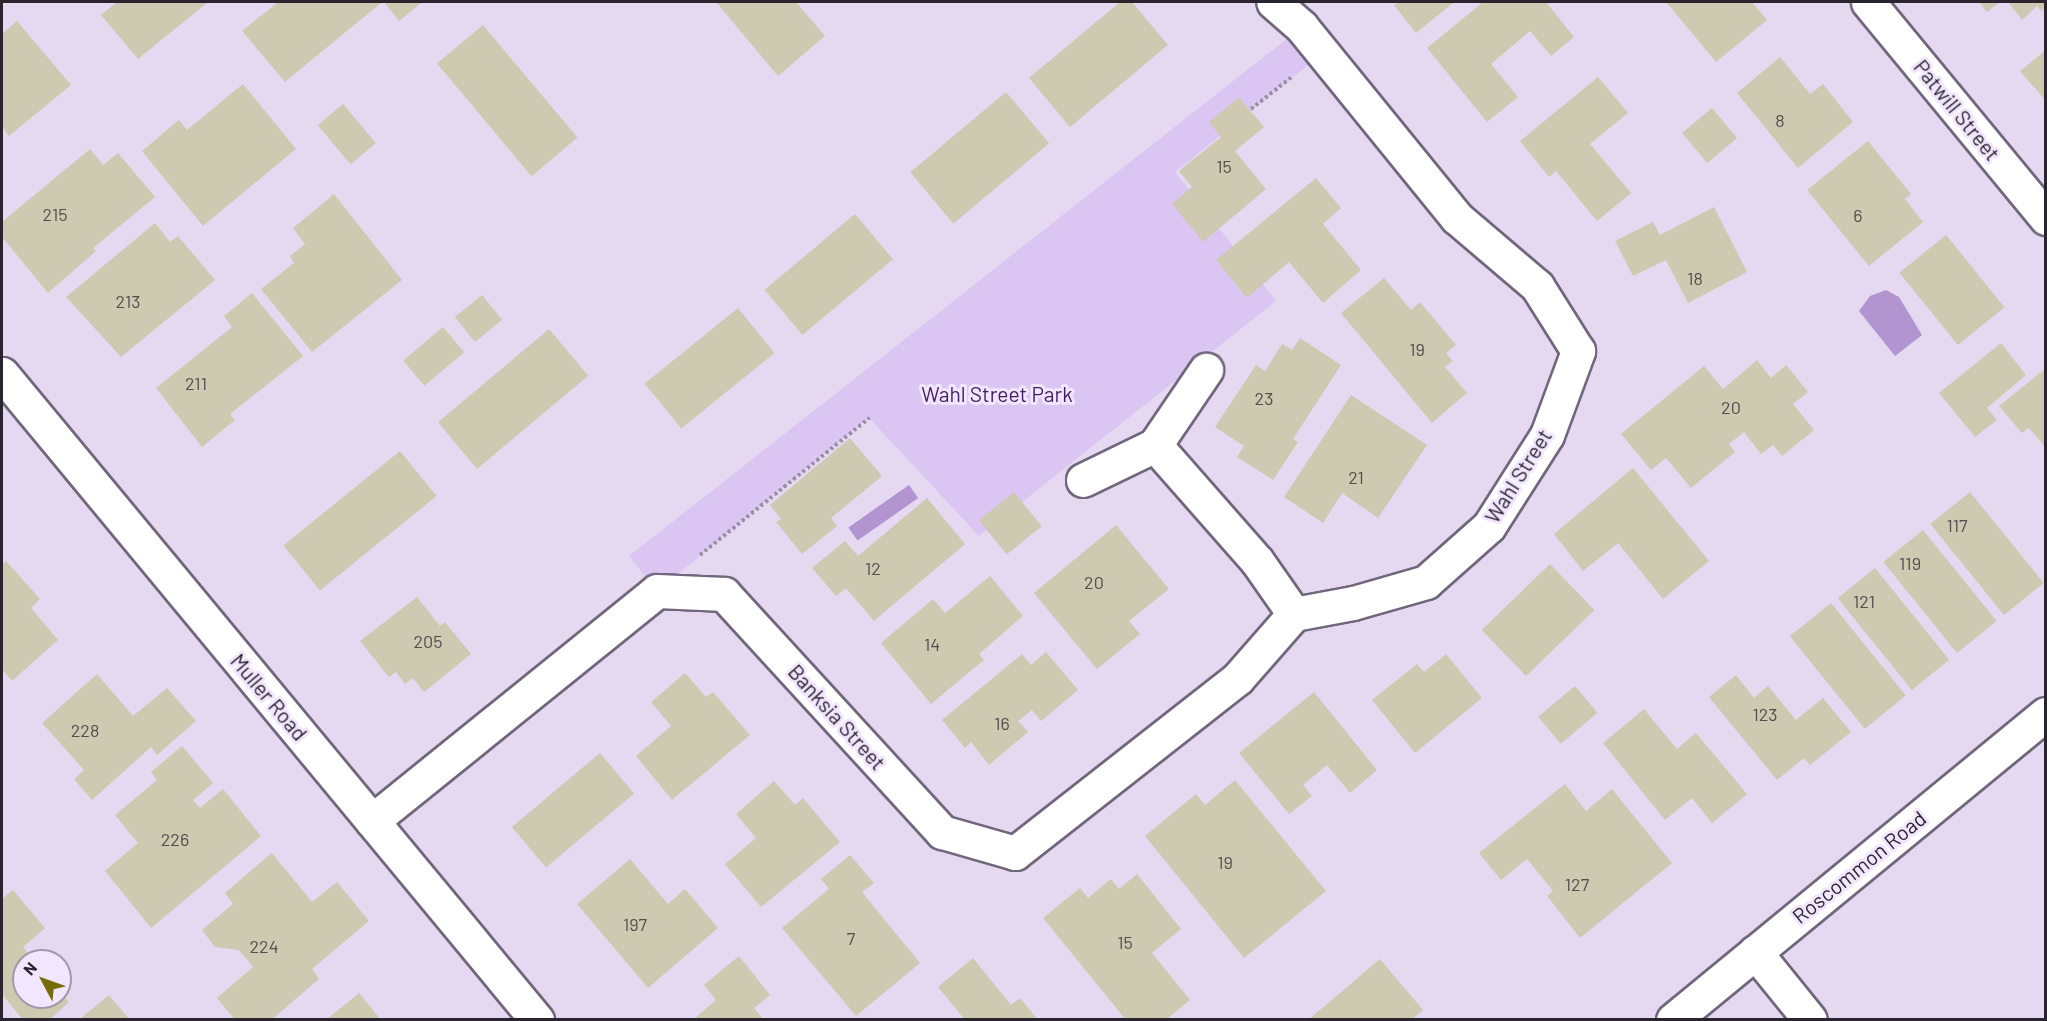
<!DOCTYPE html>
<style>
body{margin:0}
#map{position:relative;width:2047px;height:1021px;overflow:hidden;background:#e4d9f1;font-family:Barlow,sans-serif}
div>[style]{position:absolute}
.green>*{inset:0;background:#dbc5f3}
.water>*{inset:0;background:#b194d0;transform-origin:0 0}
.building>*{inset:0;background:#cdcab1;transform-origin:0 0}
.path>*{height:4px;margin-top:-2px;transform-origin:0;background:repeating-linear-gradient(90deg,#988fa1 0 3px,transparent 0 6px)}
.roads{filter:drop-shadow(2px 0 #71677c) drop-shadow(-2px 0 #71677c) drop-shadow(0 2px #71677c) drop-shadow(0 -2px #71677c)}
.minor>*{height:33px;margin:-16.5px;padding:0 16.5px;transform-origin:16.5px;border-radius:16.5px;background:#fff}
span{translate:-50% -50%;white-space:nowrap;text-align:center;line-height:1.15;-webkit-text-stroke:6px #f2e6ff;paint-order:stroke}
.number-label{font-size:18px;color:#524e4e}
.number-label span{-webkit-text-stroke-width:0}
.street-label{font-size:21px;color:#29242d}
.park-label{font-size:21px;color:#441d63}
.frame{position:absolute;inset:0;border:3px solid #29242d;pointer-events:none}
.north{position:absolute;left:12px;top:949px;width:60px;height:60px;box-sizing:border-box;background:#f2e6ff;border:2px solid #a298ab;border-radius:50%;rotate:311deg;font-size:16px;font-weight:700;line-height:24px;text-align:center;color:#29242d}
.north::after{content:'';display:block;margin:auto;width:21px;height:27px;background:#776c06;clip-path:polygon(50% 0,100% 100%,50% 72%,0 100%)}
</style>
<div id="map">
<div class="green">
<div style="clip-path:polygon(1302px 27px,1323px 53px,1175px 172px,1276px 301px,979px 536px,869px 418px,657px 591px,629px 556px)"></div>
</div>
<div class="water">
<div style="clip-path:polygon(1886px 290px,1899px 297px,1922px 335px,1895px 356px,1859px 311px,1870px 296px)"></div>
<div style="left:909px;top:485px;width:16px;height:74px;rotate:55deg"></div>
</div>
<div class="building">
<div style="clip-path:polygon(117px 2px,208px 2px,138px 59px,101px 15px)"></div>
<div style="clip-path:polygon(278px 2px,382px 2px,285px 82px,242px 31px)"></div>
<div style="clip-path:polygon(384px 2px,422px 2px,399px 21px)"></div>
<div style="clip-path:polygon(716px 2px,796px 2px,825px 36px,778px 76px)"></div>
<div style="clip-path:polygon(1120px 2px,1132px 2px,1168px 45px,1070px 127px,1029px 78px)"></div>
<div style="clip-path:polygon(1399px 2px,1454px 2px,1416px 33px,1394px 5px)"></div>
<div style="clip-path:polygon(1483px 2px,1546px 2px,1574px 37px,1551px 56px,1530px 31px,1491px 64px,1518px 97px,1487px 122px,1427px 48px)"></div>
<div style="clip-path:polygon(1666px 2px,1752px 2px,1767px 20px,1716px 62px)"></div>
<div style="clip-path:polygon(1979px 2px,2000px 2px,1987px 12px)"></div>
<div style="clip-path:polygon(2008px 2px,2046px 2px,2046px 7px,2041px 11px,2037px 6px,2022px 20px)"></div>
<div style="clip-path:polygon(17px 21px,71px 85px,9px 136px,2px 127px,2px 34px)"></div>
<div style="left:483px;top:25px;width:147px;height:60px;rotate:50deg"></div>
<div style="clip-path:polygon(2046px 50px,2046px 101px,2020px 71px)"></div>
<div style="clip-path:polygon(1780px 57px,1810px 94px,1823px 84px,1853px 122px,1798px 168px,1737px 93px)"></div>
<div style="clip-path:polygon(1598px 77px,1628px 113px,1590px 144px,1631px 193px,1597px 221px,1556px 171px,1549px 177px,1520px 141px)"></div>
<div style="clip-path:polygon(243px 84px,296px 149px,203px 226px,142px 151px,179px 120px,187px 130px)"></div>
<div style="left:1006px;top:92px;width:67px;height:125px;rotate:50deg"></div>
<div style="clip-path:polygon(1239px 97px,1264px 127px,1235px 151px,1266px 189px,1203px 242px,1172px 204px,1192px 187px,1179px 171px,1221px 137px,1209px 122px)"></div>
<div style="left:343px;top:104px;width:51px;height:33px;rotate:50deg"></div>
<div style="left:1712px;top:108px;width:39px;height:39px;rotate:50deg"></div>
<div style="clip-path:polygon(1868px 141px,1911px 194px,1905px 199px,1923px 222px,1869px 266px,1807px 190px)"></div>
<div style="clip-path:polygon(90px 149px,103px 165px,118px 153px,155px 197px,93px 248px,96px 251px,48px 293px,2px 237px,2px 222px)"></div>
<div style="clip-path:polygon(1316px 178px,1341px 208px,1323px 224px,1361px 270px,1323px 303px,1289px 262px,1247px 298px,1216px 260px)"></div>
<div style="clip-path:polygon(334px 194px,402px 280px,312px 352px,261px 289px,294px 263px,290px 256px,305px 244px,293px 228px)"></div>
<div style="clip-path:polygon(1714px 207px,1747px 272px,1688px 303px,1666px 260px,1633px 276px,1615px 241px,1653px 222px,1660px 235px)"></div>
<div style="left:855px;top:214px;width:59px;height:118px;rotate:50deg"></div>
<div style="clip-path:polygon(155px 223px,170px 242px,178px 236px,215px 280px,121px 357px,66px 297px)"></div>
<div style="left:1946px;top:235px;width:93px;height:60px;rotate:51deg"></div>
<div style="clip-path:polygon(1384px 278px,1411px 310px,1420px 302px,1456px 345px,1446px 353px,1453px 361px,1445px 367px,1467px 393px,1432px 423px,1341px 313px)"></div>
<div style="clip-path:polygon(252px 293px,303px 356px,230px 414px,235px 420px,202px 447px,156px 388px,232px 327px,224px 316px)"></div>
<div style="left:482px;top:295px;width:32px;height:35px;rotate:51deg"></div>
<div style="left:738px;top:308px;width:58px;height:120px;rotate:51deg"></div>
<div style="left:443px;top:327px;width:33px;height:52px;rotate:50deg"></div>
<div style="left:549px;top:329px;width:61px;height:145px;rotate:50deg"></div>
<div style="clip-path:polygon(1300px 338px,1341px 365px,1293px 439px,1298px 442px,1273px 480px,1237px 457px,1244px 446px,1215px 427px,1256px 365px,1265px 371px,1282px 344px,1292px 350px)"></div>
<div style="clip-path:polygon(2001px 343px,2026px 375px,1987px 408px,1997px 420px,1975px 437px,1939px 393px)"></div>
<div style="clip-path:polygon(1757px 360px,1771px 378px,1786px 365px,1808px 392px,1793px 404px,1814px 430px,1782px 456px,1773px 445px,1761px 454px,1744px 432px,1729px 444px,1735px 452px,1691px 488px,1666px 458px,1651px 470px,1621px 434px,1704px 366px,1723px 389px)"></div>
<div style="clip-path:polygon(2046px 368px,2046px 448px,2029px 428px,2022px 433px,1999px 406px)"></div>
<div style="clip-path:polygon(1351px 395px,1427px 445px,1378px 518px,1342px 493px,1323px 523px,1284px 497px)"></div>
<div style="clip-path:polygon(850px 438px,882px 476px,831px 518px,837px 526px,802px 554px,776px 522px,781px 519px,770px 505px)"></div>
<div style="left:400px;top:451px;width:58px;height:150px;rotate:51deg"></div>
<div style="clip-path:polygon(1633px 468px,1709px 561px,1663px 599px,1618px 543px,1583px 571px,1554px 534px)"></div>
<div style="left:1014px;top:492px;width:44px;height:45px;rotate:51deg"></div>
<div style="left:1970px;top:492px;width:117px;height:51px;rotate:51deg"></div>
<div style="clip-path:polygon(927px 498px,965px 544px,874px 621px,846px 588px,836px 596px,812px 568px,845px 541px,858px 556px)"></div>
<div style="clip-path:polygon(1116px 525px,1169px 589px,1129px 621px,1140px 634px,1097px 669px,1034px 593px)"></div>
<div style="left:1923px;top:530px;width:117px;height:51px;rotate:51deg"></div>
<div style="clip-path:polygon(6px 561px,40px 599px,31px 608px,58px 640px,12px 681px,2px 669px,2px 565px)"></div>
<div style="left:1550px;top:564px;width:64px;height:95px;rotate:46deg"></div>
<div style="left:1875px;top:568px;width:118px;height:48px;rotate:51deg"></div>
<div style="clip-path:polygon(990px 576px,1023px 616px,979px 654px,984px 660px,931px 704px,881px 643px,933px 599px,945px 613px)"></div>
<div style="clip-path:polygon(417px 597px,440px 626px,445px 622px,471px 654px,424px 692px,413px 678px,405px 684px,396px 672px,389px 677px,360px 641px)"></div>
<div style="left:1831px;top:603px;width:119px;height:53px;rotate:51deg"></div>
<div style="clip-path:polygon(1046px 652px,1078px 690px,1041px 721px,1032px 710px,1018px 721px,1028px 732px,989px 765px,971px 742px,965px 748px,942px 720px,1022px 654px,1031px 665px)"></div>
<div style="clip-path:polygon(1446px 654px,1482px 698px,1415px 753px,1372px 700px,1417px 664px,1424px 672px)"></div>
<div style="clip-path:polygon(685px 673px,706px 697px,713px 692px,750px 735px,672px 800px,636px 756px,671px 726px,651px 702px)"></div>
<div style="clip-path:polygon(97px 674px,133px 716px,167px 688px,196px 721px,157px 755px,151px 747px,92px 800px,74px 779px,84px 770px,42px 723px)"></div>
<div style="clip-path:polygon(1736px 675px,1754px 698px,1768px 686px,1796px 720px,1823px 698px,1851px 732px,1810px 765px,1804px 758px,1777px 780px,1709px 697px)"></div>
<div style="left:1575px;top:686px;width:35px;height:48px;rotate:50deg"></div>
<div style="clip-path:polygon(1314px 692px,1377px 770px,1350px 793px,1327px 765px,1303px 785px,1312px 796px,1289px 814px,1239px 753px)"></div>
<div style="clip-path:polygon(1644px 709px,1677px 749px,1696px 733px,1747px 794px,1712px 823px,1692px 798px,1665px 820px,1603px 743px)"></div>
<div style="clip-path:polygon(182px 746px,213px 783px,193px 800px,200px 808px,223px 789px,261px 836px,151px 928px,105px 871px,138px 843px,115px 815px,157px 780px,151px 772px)"></div>
<div style="left:600px;top:753px;width:53px;height:115px;rotate:50deg"></div>
<div style="clip-path:polygon(1235px 780px,1326px 891px,1244px 958px,1145px 836px,1196px 794px,1205px 805px)"></div>
<div style="clip-path:polygon(774px 781px,795px 805px,803px 798px,840px 842px,761px 907px,725px 864px,756px 838px,736px 814px)"></div>
<div style="clip-path:polygon(1565px 784px,1586px 811px,1612px 789px,1672px 863px,1580px 938px,1547px 896px,1553px 891px,1527px 859px,1501px 880px,1479px 853px)"></div>
<div style="clip-path:polygon(272px 853px,312px 902px,337px 882px,369px 921px,312px 969px,319px 979px,271px 1020px,235px 1020px,217px 998px,253px 967px,239px 950px,215px 947px,202px 930px,233px 904px,225px 893px)"></div>
<div style="clip-path:polygon(850px 855px,874px 883px,862px 892px,920px 963px,856px 1016px,782px 928px,829px 889px,821px 879px)"></div>
<div style="clip-path:polygon(630px 859px,668px 904px,685px 889px,718px 928px,648px 988px,577px 904px)"></div>
<div style="clip-path:polygon(1137px 874px,1181px 929px,1152px 953px,1190px 1000px,1166px 1020px,1126px 1020px,1043px 918px,1080px 888px,1088px 898px,1111px 879px,1119px 889px)"></div>
<div style="clip-path:polygon(13px 890px,45px 928px,23px 947px,35px 961px,24px 961px,24px 997px,60px 997px,60px 991px,69px 1002px,49px 1020px,23px 1020px,2px 994px,2px 899px)"></div>
<div style="clip-path:polygon(739px 956px,770px 995px,754px 1008px,764px 1020px,693px 1020px,716px 1000px,704px 985px)"></div>
<div style="clip-path:polygon(973px 958px,1011px 1005px,1020px 998px,1038px 1020px,965px 1020px,938px 987px)"></div>
<div style="clip-path:polygon(1380px 959px,1423px 1010px,1411px 1020px,1308px 1020px)"></div>
<div style="clip-path:polygon(359px 993px,381px 1020px,326px 1020px)"></div>
<div style="clip-path:polygon(109px 995px,130px 1020px,84px 1020px,82px 1017px)"></div>
</div>
<div class="path">
<div style="left:1251px;top:109px;width:53px;rotate:-38.2deg"></div>
<div style="left:700px;top:555px;width:218px;rotate:-39deg"></div>
</div>
<div class="roads">
<div class="minor">
<div style="left:1868px;top:2px;width:280px;rotate:50.5deg"></div>
<div style="left:2px;top:374px;width:839px;rotate:50.37deg"></div>
<div style="left:1155px;top:445px;width:154px;rotate:48.7deg"></div>
<div style="left:1257px;top:561px;width:65px;rotate:55.1deg"></div>
<div style="left:1294px;top:614px;width:60px;rotate:-10.6deg"></div>
<div style="left:1353px;top:603px;width:76px;rotate:-16deg"></div>
<div style="left:1426px;top:582px;width:84px;rotate:-41.6deg"></div>
<div style="left:1489px;top:526px;width:108px;rotate:-57.5deg"></div>
<div style="left:1547px;top:435px;width:90px;rotate:-69.7deg"></div>
<div style="left:1578px;top:351px;width:77px;rotate:-122.2deg"></div>
<div style="left:1537px;top:286px;width:105px;rotate:-139.6deg"></div>
<div style="left:1457px;top:218px;width:246px;rotate:-129.1deg"></div>
<div style="left:1302px;top:27px;width:38px;rotate:-139deg"></div>
<div style="left:1083px;top:480px;width:80px;rotate:-25.9deg"></div>
<div style="left:1155px;top:445px;width:91px;rotate:-55.8deg"></div>
<div style="left:372px;top:821px;width:366px;rotate:-38.9deg"></div>
<div style="left:657px;top:591px;width:67px;rotate:2.6deg"></div>
<div style="left:724px;top:594px;width:323px;rotate:47.5deg"></div>
<div style="left:942px;top:832px;width:76px;rotate:16deg"></div>
<div style="left:1015px;top:853px;width:283px;rotate:-38.1deg"></div>
<div style="left:1238px;top:678px;width:85px;rotate:-48.8deg"></div>
<div style="left:1755px;top:952px;width:87px;rotate:51deg"></div>
<div style="left:1673px;top:1020px;width:482px;rotate:-39.4deg"></div>
</div>
</div>
<div class="number-label">
<span style="left:1780px;top:120px">8</span>
<span style="left:1224px;top:166px">15</span>
<span style="left:55px;top:214px">215</span>
<span style="left:1858px;top:215px">6</span>
<span style="left:1695px;top:278px">18</span>
<span style="left:128px;top:301px">213</span>
<span style="left:1417px;top:349px">19</span>
<span style="left:196px;top:383px">211</span>
<span style="left:1264px;top:398px">23</span>
<span style="left:1731px;top:407px">20</span>
<span style="left:1356px;top:477px">21</span>
<span style="left:1957px;top:525px">117</span>
<span style="left:1910px;top:563px">119</span>
<span style="left:873px;top:568px">12</span>
<span style="left:1094px;top:582px">20</span>
<span style="left:1864px;top:601px">121</span>
<span style="left:428px;top:641px">205</span>
<span style="left:932px;top:644px">14</span>
<span style="left:1765px;top:714px">123</span>
<span style="left:1002px;top:723px">16</span>
<span style="left:85px;top:730px">228</span>
<span style="left:175px;top:839px">226</span>
<span style="left:1225px;top:862px">19</span>
<span style="left:1577px;top:884px">127</span>
<span style="left:635px;top:924px">197</span>
<span style="left:851px;top:938px">7</span>
<span style="left:1125px;top:942px">15</span>
<span style="left:264px;top:946px">224</span>
</div>
<div class="street-label">
<span style="left:1957px;top:110px;rotate:51deg">Patwill Street</span>
<span style="left:1518px;top:476px;rotate:-58deg">Wahl Street</span>
<span style="left:269px;top:697px;rotate:50deg">Muller Road</span>
<span style="left:837px;top:717px;rotate:48deg">Banksia Street</span>
<span style="left:1859px;top:867px;rotate:-39deg">Roscommon Road</span>
</div>
<div class="park-label">
<span style="left:997px;top:394px">Wahl Street Park</span>
</div>
<div class="frame"></div>
<div class="north">N</div>
</div>
